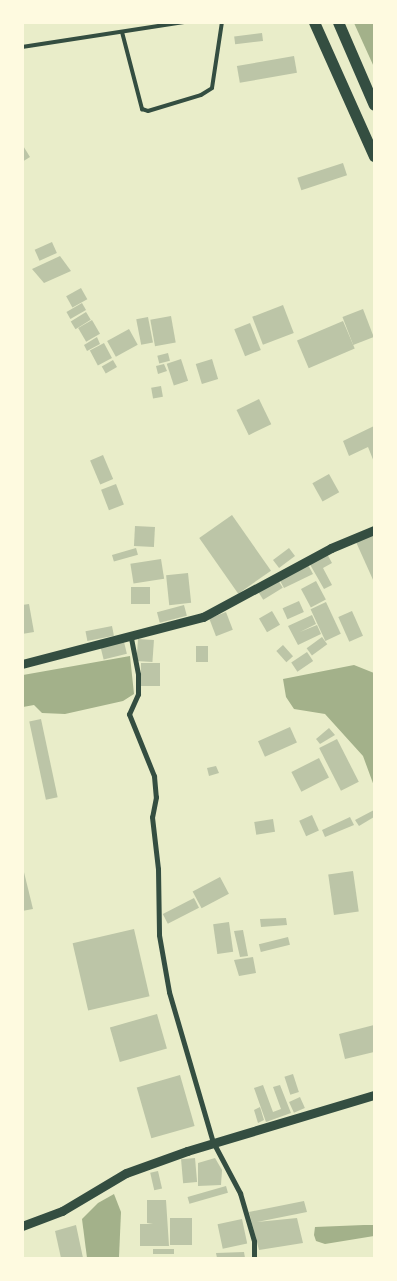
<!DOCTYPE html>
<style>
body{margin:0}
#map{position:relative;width:397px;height:1281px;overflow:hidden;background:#e9edc9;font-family:"Source Serif 4",serif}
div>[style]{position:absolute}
.water>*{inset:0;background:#a3b18a}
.building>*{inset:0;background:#bcc5a7;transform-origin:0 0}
.service>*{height:4px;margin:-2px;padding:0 2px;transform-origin:2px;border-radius:2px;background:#344e41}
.minor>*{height:5px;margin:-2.5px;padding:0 2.5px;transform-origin:2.5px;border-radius:2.5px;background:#344e41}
.tertiary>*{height:9px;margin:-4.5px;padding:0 4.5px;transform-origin:4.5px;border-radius:4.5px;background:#344e41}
.trunk>*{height:11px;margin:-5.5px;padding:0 5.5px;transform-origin:5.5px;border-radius:5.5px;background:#344e41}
span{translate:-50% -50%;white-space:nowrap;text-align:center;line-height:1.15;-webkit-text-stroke:4px #fefae0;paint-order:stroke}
.frame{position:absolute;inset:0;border:24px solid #fefae0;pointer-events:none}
</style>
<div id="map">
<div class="water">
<div style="clip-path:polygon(354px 23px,374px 23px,374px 67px)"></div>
<div style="clip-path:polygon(130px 656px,134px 694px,123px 701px,65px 714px,42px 713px,34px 705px,23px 707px,23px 675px)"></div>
<div style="clip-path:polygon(354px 665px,374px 673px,374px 786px,363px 756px,325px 714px,294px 709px,286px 697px,283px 679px)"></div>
<div style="clip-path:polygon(114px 1194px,121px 1212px,119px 1257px,87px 1258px,82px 1219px,98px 1203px)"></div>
<div style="clip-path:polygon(364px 1225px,373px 1225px,374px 1236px,325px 1244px,316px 1241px,314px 1235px,315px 1227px)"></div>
</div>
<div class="building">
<div style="left:262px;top:33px;width:8px;height:28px;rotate:83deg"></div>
<div style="left:294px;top:56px;width:17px;height:58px;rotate:80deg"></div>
<div style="clip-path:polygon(22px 144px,30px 157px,22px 162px)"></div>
<div style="left:343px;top:163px;width:13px;height:48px;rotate:72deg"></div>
<div style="left:52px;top:242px;width:12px;height:19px;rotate:66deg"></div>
<div style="clip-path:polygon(60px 256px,71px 271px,44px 283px,32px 269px)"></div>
<div style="left:81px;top:288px;width:13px;height:17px;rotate:61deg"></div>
<div style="left:82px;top:303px;width:8px;height:18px;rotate:60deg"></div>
<div style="left:283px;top:305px;width:30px;height:33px;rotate:69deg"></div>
<div style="left:363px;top:309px;width:30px;height:22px;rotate:69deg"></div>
<div style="left:86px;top:312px;width:9px;height:18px;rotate:58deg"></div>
<div style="left:171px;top:316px;width:27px;height:21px;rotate:80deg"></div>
<div style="left:148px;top:317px;width:26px;height:12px;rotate:79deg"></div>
<div style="left:92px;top:320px;width:16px;height:16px;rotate:60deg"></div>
<div style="left:343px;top:321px;width:30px;height:50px;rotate:67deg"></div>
<div style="left:250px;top:323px;width:29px;height:17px;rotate:68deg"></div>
<div style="left:129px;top:329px;width:18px;height:25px;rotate:61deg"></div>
<div style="clip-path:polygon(97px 337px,100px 344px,87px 351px,84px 345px)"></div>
<div style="left:104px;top:343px;width:17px;height:16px;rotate:62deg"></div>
<div style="left:168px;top:353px;width:8px;height:11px;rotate:76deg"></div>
<div style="left:181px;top:359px;width:23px;height:15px;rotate:72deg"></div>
<div style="left:212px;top:359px;width:21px;height:17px;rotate:73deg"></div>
<div style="left:113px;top:360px;width:8px;height:13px;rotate:60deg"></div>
<div style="clip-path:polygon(164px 364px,167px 371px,158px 374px,156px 366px)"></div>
<div style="left:161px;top:386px;width:11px;height:10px;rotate:80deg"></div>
<div style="left:259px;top:399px;width:28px;height:25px;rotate:64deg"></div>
<div style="clip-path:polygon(374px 426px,374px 462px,368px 447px,349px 456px,343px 441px)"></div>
<div style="left:103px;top:455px;width:26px;height:14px;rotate:67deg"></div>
<div style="left:329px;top:474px;width:21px;height:19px;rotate:61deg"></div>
<div style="left:116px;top:484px;width:22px;height:16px;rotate:69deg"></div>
<div style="left:232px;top:515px;width:68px;height:40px;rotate:55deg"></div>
<div style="left:135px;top:526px;width:20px;height:20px;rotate:3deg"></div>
<div style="clip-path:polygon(374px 533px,374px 582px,356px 542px)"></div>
<div style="left:136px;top:548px;width:7px;height:25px;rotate:74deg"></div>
<div style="left:289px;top:548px;width:10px;height:20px;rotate:53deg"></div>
<div style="clip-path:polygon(326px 552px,332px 563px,323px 568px,332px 585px,324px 589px,308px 561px)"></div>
<div style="left:161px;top:559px;width:20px;height:31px;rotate:81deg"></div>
<div style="clip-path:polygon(307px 563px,313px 574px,284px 588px,279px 579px)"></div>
<div style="left:188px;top:573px;width:30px;height:22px;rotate:84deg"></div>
<div style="left:278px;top:580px;width:9px;height:23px;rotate:58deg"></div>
<div style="left:316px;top:581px;width:21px;height:17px;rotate:62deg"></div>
<div style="left:131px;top:587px;width:19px;height:17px"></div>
<div style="left:299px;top:601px;width:12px;height:18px;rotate:66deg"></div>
<div style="left:326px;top:602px;width:35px;height:17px;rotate:65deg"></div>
<div style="clip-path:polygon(29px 604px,34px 632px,22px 634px,22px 605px)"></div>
<div style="left:184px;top:605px;width:11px;height:28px;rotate:75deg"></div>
<div style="left:272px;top:611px;width:16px;height:15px;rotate:60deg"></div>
<div style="left:352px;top:611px;width:27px;height:15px;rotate:66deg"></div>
<div style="left:226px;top:612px;width:19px;height:18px;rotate:69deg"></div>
<div style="clip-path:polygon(312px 615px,316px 624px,300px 632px,317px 625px,321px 634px,298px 645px,288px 626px)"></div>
<div style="left:112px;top:626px;width:10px;height:27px;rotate:79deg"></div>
<div style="left:322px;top:637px;width:9px;height:19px;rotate:54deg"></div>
<div style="left:138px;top:639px;width:16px;height:22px;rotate:4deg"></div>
<div style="left:124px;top:642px;width:12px;height:24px;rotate:76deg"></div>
<div style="left:283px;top:645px;width:15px;height:9px;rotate:48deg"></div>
<div style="left:196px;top:646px;width:12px;height:16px"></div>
<div style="left:307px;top:652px;width:11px;height:19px;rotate:56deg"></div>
<div style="left:141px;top:663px;width:19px;height:23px"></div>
<div style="left:41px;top:719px;width:80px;height:12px;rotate:78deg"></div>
<div style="left:290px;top:727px;width:17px;height:35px;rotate:66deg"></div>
<div style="clip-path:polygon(329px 728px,335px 735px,320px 744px,316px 739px)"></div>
<div style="left:337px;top:739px;width:48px;height:20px;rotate:63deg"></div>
<div style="left:319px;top:758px;width:22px;height:31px;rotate:63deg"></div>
<div style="clip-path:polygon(216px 766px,219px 773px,209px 776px,207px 768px)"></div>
<div style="clip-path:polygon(374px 810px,374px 817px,359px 826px,355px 820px)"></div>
<div style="left:312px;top:815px;width:17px;height:14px;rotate:66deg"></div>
<div style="clip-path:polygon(350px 817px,354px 825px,325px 837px,322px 830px)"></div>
<div style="left:273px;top:819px;width:13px;height:19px;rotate:81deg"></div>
<div style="clip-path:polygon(22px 864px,33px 909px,22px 911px)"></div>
<div style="left:353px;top:871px;width:41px;height:25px;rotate:82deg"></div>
<div style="left:220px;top:877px;width:19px;height:31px;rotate:62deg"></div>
<div style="left:194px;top:898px;width:11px;height:35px;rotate:63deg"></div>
<div style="clip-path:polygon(286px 918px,287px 925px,261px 927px,260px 919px)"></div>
<div style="left:229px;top:922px;width:30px;height:16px;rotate:82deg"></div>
<div style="left:134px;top:929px;width:69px;height:63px;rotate:77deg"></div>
<div style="clip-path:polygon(243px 930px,248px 956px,240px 957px,234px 931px)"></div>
<div style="left:288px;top:937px;width:8px;height:30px;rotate:76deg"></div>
<div style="clip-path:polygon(253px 957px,256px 973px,239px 976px,234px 960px)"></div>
<div style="left:157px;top:1014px;width:36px;height:49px;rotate:74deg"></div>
<div style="clip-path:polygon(374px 1025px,374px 1052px,345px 1059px,339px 1034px)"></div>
<div style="left:293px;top:1074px;width:19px;height:9px;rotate:72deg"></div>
<div style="left:180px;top:1075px;width:53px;height:45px;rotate:74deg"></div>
<div style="clip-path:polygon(263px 1085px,273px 1112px,281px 1109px,273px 1087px,280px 1085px,291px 1113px,266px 1122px,254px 1088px)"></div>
<div style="left:300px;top:1097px;width:12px;height:12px;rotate:66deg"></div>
<div style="clip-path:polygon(260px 1107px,264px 1120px,258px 1123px,254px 1110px)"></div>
<div style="left:195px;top:1158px;width:24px;height:14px;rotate:85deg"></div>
<div style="clip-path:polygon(215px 1158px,222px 1170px,221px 1185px,198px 1186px,198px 1163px)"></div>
<div style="left:158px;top:1171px;width:18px;height:8px;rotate:77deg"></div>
<div style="left:226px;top:1186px;width:7px;height:40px;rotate:74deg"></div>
<div style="clip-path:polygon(147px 1200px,166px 1200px,169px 1246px,140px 1246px,140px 1224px,153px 1224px,147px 1223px)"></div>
<div style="clip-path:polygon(304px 1201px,307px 1212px,257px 1222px,297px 1218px,303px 1243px,259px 1250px,249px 1212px)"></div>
<div style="left:170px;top:1218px;width:22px;height:27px"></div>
<div style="left:242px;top:1219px;width:25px;height:25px;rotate:78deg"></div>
<div style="clip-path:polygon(76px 1225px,83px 1258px,61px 1258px,55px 1231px)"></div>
<div style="left:174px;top:1249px;width:5px;height:21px;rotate:90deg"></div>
<div style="clip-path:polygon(244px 1252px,245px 1258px,217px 1258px,216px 1253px)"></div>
</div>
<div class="service">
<div style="left:122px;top:32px;width:80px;rotate:75.4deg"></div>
<div style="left:142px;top:109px;width:6px;rotate:18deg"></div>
<div style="left:148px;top:111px;width:55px;rotate:-16.8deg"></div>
<div style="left:201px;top:95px;width:13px;rotate:-32deg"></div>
<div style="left:212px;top:88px;width:67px;rotate:-81.4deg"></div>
<div style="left:22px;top:47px;width:164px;rotate:-8.8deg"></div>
</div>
<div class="minor">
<div style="left:131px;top:638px;width:37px;rotate:79deg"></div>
<div style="left:138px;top:674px;width:20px;rotate:90deg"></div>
<div style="left:138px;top:694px;width:22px;rotate:114deg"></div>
<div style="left:129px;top:714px;width:67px;rotate:68deg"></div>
<div style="left:154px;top:776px;width:21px;rotate:85deg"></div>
<div style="left:156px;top:797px;width:20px;rotate:101deg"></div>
<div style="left:152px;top:817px;width:52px;rotate:83.4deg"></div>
<div style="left:158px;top:869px;width:66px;rotate:89.1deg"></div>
<div style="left:159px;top:935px;width:58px;rotate:80deg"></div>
<div style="left:169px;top:992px;width:156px;rotate:73.7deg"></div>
<div style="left:213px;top:1142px;width:58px;rotate:62.1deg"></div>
<div style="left:240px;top:1193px;width:50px;rotate:73.7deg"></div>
<div style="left:254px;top:1241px;width:17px;rotate:90deg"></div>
</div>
<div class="tertiary">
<div style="left:22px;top:664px;width:187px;rotate:-14.6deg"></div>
<div style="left:203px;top:617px;width:145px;rotate:-28.3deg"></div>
<div style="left:331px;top:548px;width:47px;rotate:-22.7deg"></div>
<div style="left:22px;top:1226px;width:43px;rotate:-20.6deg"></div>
<div style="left:62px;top:1211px;width:74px;rotate:-30.7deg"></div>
<div style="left:126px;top:1173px;width:65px;rotate:-19.8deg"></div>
<div style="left:187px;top:1151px;width:195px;rotate:-16.7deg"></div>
</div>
<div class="trunk">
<div style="left:314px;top:22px;width:147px;rotate:65.9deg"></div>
<div style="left:338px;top:22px;width:90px;rotate:66.6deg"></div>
</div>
<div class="frame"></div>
</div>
